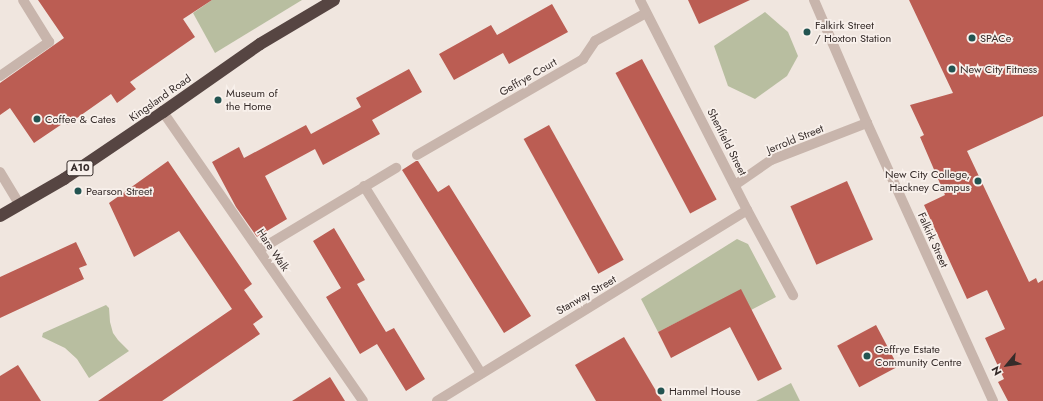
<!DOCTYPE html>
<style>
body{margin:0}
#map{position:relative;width:1043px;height:401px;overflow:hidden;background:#f0e6df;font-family:Jost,sans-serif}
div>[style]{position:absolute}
.green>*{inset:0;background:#b8bea0}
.building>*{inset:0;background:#bb5d53;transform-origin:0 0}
.street>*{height:10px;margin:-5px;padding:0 5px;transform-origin:5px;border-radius:5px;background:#c8b5ac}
.highway>*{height:12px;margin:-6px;padding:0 6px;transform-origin:6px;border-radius:6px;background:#564542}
.dots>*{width:11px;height:11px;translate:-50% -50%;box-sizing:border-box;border:2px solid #f8f0eb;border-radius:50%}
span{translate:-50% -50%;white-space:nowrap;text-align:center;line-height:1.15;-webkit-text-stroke:3.5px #f8f0eb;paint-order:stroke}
.shield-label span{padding:1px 3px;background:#f8f0eb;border:1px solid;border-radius:3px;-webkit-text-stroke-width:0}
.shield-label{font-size:10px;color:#362c2a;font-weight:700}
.poi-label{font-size:11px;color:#362c2a}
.left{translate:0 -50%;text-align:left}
.right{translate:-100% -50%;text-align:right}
.street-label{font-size:11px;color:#362c2a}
.north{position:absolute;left:987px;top:345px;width:40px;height:40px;-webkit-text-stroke:3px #f8f0eb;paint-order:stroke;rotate:241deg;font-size:11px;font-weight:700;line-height:16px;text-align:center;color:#362c2a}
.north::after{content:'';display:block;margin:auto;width:14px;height:18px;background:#362c2a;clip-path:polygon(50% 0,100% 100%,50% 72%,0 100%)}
</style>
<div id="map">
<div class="green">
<div style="clip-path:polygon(212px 0,302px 0,215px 53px,193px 13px)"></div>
<div style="clip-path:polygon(765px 12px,788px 32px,798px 56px,787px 76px,755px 99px,728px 86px,714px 46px)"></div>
<div style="clip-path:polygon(737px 239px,748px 244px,776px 297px,751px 310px,741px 290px,658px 332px,641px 299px)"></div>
<div style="clip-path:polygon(106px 305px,109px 308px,110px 322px,113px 333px,118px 340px,129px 351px,89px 378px,77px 359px,65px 348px,42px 337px,43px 333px)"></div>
<div style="clip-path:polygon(791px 383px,800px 401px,756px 401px)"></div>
</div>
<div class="building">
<div style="clip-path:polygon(38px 0,212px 0,183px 19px,195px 37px,130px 82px,136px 89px,117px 103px,111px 94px,67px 125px,65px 122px,34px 143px,10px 108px,0 115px,0 83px,64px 38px)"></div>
<div style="clip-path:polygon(688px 0,750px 0,699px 24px)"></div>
<div style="clip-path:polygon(909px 0,1043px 0,1043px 116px,967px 151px,1029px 282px,1036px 278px,1038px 283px,1043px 280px,1043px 401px,1008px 401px,998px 382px,1004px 379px,985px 338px,1005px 329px,987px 290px,967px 299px,924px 205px,945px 195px,920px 137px,924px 135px,910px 105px,953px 93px)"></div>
<div style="clip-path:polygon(552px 4px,568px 32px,509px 64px,503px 53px,454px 80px,439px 54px,491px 25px,497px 35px)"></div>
<div style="left:642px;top:59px;width:159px;height:30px;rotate:62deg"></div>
<div style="clip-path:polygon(409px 69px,422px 92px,372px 120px,380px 134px,323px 165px,315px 149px,265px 176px,287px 219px,257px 237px,236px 207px,212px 162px,239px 147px,244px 158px,306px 125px,311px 134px,361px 107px,356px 98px)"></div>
<div style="left:549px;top:125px;width:154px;height:29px;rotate:61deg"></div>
<div style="clip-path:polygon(168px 161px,252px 284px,244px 290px,263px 317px,253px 324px,260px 334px,162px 401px,98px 401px,232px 309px,179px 231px,134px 257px,109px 203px)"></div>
<div style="clip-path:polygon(416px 161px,418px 161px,438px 192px,449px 185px,531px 316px,504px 333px,402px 170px)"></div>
<div style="left:847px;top:181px;width:64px;height:62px;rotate:66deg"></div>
<div style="clip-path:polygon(334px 228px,365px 280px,357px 284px,372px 309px,386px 332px,394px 328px,425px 379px,406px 391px,377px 344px,360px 354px,326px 297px,341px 288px,313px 241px)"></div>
<div style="clip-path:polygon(76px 242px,87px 265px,79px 268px,84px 279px,0 318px,0 277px)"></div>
<div style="clip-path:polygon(741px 289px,782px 369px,758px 381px,730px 327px,671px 358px,658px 332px)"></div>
<div style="left:876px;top:325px;width:47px;height:44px;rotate:62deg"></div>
<div style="clip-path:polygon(624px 337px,662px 401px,596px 401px,575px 365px)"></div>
<div style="clip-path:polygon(18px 365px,41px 401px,0 401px,0 376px)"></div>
<div style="clip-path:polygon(330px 377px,345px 401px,292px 401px)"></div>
</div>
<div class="street">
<div style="left:640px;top:0;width:236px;rotate:63deg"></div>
<div style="left:747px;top:210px;width:97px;rotate:61.6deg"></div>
<div style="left:814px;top:0;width:134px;rotate:66.7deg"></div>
<div style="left:867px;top:123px;width:305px;rotate:65.6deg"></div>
<div style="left:0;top:76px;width:60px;rotate:-34.8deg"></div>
<div style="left:49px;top:42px;width:49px;rotate:-121.8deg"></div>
<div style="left:163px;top:112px;width:351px;rotate:55.3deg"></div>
<div style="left:417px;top:155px;width:192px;rotate:-30deg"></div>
<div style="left:583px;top:59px;width:22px;rotate:-56deg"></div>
<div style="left:595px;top:41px;width:58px;rotate:-28.8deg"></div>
<div style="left:0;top:172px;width:39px;rotate:59deg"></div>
<div style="left:735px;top:185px;width:44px;rotate:-34.8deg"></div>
<div style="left:771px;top:160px;width:103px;rotate:-21.1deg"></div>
<div style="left:364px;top:186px;width:221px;rotate:58deg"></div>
<div style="left:259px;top:250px;width:160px;rotate:-30.9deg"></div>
<div style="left:437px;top:401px;width:364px;rotate:-31.6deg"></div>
</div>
<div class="highway">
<div style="left:0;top:216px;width:74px;rotate:-30deg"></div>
<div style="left:64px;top:179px;width:120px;rotate:-34.1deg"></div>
<div style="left:163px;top:112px;width:118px;rotate:-35deg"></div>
<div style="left:260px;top:44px;width:86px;rotate:-30.7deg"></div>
</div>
<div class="dots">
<div style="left:807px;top:32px;background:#235451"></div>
<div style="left:972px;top:38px;background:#235451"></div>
<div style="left:952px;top:69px;background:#235451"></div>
<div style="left:218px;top:100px;background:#235451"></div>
<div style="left:37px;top:119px;background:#235451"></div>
<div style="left:978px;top:181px;background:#235451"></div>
<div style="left:78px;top:191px;background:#235451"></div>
<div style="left:867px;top:356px;background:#235451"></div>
<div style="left:661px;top:391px;background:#235451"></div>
</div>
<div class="shield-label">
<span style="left:80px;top:168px">A10</span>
</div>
<div class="poi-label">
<span class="left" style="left:815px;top:32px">Falkirk Street<br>/ Hoxton Station</span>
<span class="left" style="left:980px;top:38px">SPACe</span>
<span class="left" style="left:960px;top:69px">New City Fitness</span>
<span class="left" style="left:226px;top:100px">Museum of<br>the Home</span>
<span class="left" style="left:45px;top:119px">Coffee &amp; Cates</span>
<span class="right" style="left:970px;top:181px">New City College,<br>Hackney Campus</span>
<span class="left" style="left:86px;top:191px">Pearson Street</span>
<span class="left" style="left:875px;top:356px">Geffrye Estate<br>Community Centre</span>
<span class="left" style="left:669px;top:391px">Hammel House</span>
</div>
<div class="street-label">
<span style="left:528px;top:77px;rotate:-30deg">Geffrye Court</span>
<span style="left:160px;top:98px;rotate:-35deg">Kingsland Road</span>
<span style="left:795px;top:139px;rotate:-22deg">Jerrold Street</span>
<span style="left:727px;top:142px;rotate:63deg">Shenfield Street</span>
<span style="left:933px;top:240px;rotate:66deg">Falkirk Street</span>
<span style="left:273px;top:250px;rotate:56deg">Hare Walk</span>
<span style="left:586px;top:295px;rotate:-30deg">Stanway Street</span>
</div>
<div class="north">N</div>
</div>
